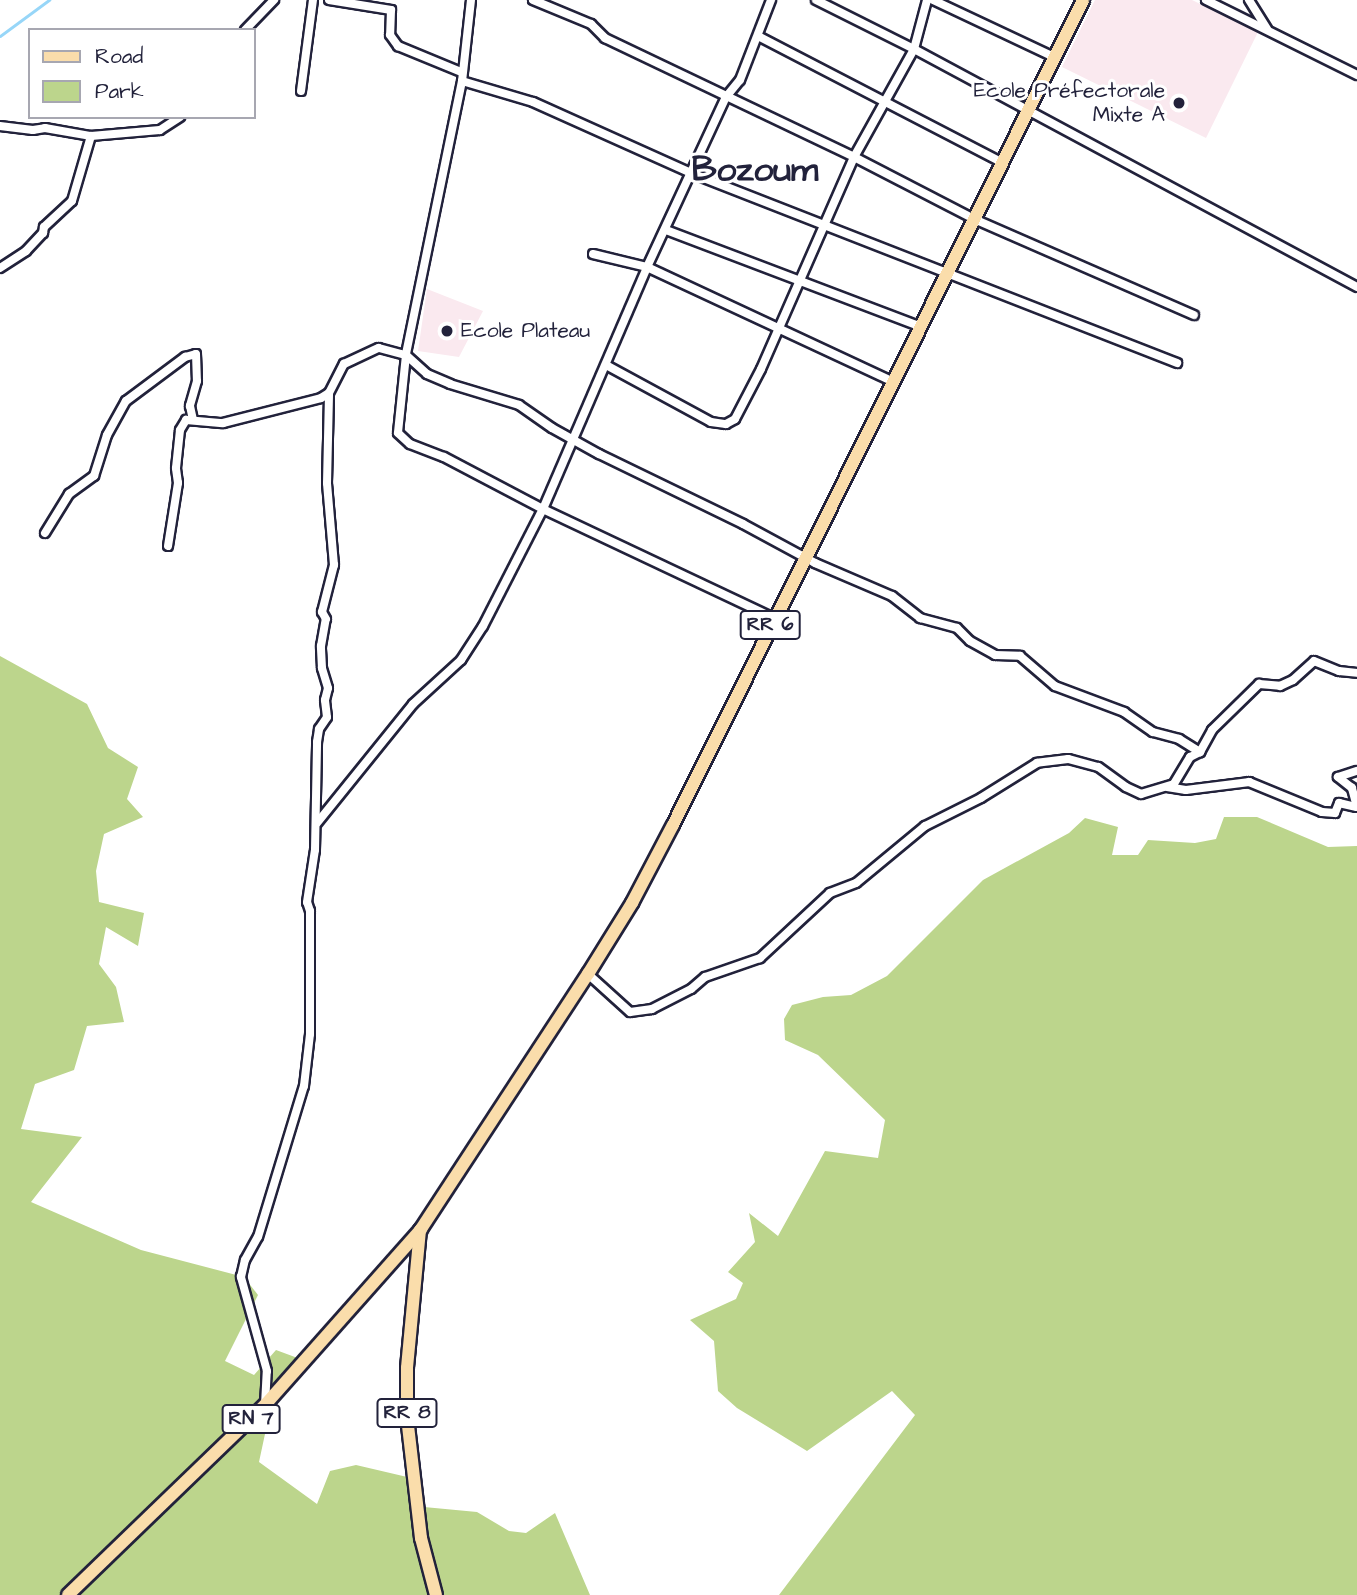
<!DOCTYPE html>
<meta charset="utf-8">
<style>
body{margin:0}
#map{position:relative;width:1357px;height:1595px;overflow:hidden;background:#fff;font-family:"Architects Daughter",sans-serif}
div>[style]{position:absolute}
.built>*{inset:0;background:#fae9ef}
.green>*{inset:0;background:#bcd58c}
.stream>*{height:2.5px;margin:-1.25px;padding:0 1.25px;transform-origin:1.25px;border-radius:1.25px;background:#97d6f8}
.roads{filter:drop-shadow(2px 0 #22223b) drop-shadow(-2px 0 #22223b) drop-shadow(0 2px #22223b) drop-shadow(0 -2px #22223b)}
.street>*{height:8px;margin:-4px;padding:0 4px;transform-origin:4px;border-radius:4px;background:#fff}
.primary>*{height:12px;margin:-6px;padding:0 6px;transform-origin:6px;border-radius:6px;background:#faddab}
.dots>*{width:19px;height:19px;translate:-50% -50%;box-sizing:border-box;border:4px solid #fff;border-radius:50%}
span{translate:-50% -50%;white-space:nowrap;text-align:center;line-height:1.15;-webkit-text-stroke:6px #fff;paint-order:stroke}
.shield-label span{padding:2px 5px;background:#fff;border:2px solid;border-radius:5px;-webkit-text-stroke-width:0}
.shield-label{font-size:19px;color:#22223b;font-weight:700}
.poi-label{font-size:21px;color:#22223b}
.right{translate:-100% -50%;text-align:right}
.left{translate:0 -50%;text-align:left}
.town-label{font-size:35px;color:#22223b;font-weight:700}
.legend{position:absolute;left:28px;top:28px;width:228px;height:91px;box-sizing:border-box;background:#fff;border:2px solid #a7a7b1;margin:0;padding:9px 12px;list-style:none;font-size:21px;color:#22223b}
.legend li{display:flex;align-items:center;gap:14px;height:35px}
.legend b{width:35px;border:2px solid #a7a7b1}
</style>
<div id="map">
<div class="built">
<div style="clip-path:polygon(1095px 0,1192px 0,1258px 32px,1206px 138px,1062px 67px)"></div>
<div style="clip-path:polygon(427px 289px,483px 311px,459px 357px,418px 351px)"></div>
</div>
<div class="green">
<div style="clip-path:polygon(0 656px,87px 704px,108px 748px,138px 767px,127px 799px,143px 817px,104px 834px,96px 871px,99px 902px,144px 913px,138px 946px,106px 927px,99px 964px,116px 987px,124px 1022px,87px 1026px,74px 1070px,35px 1084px,21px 1129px,82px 1137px,31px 1202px,141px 1250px,244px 1277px,258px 1295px,225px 1361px,254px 1375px,276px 1350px,303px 1360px,268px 1420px,259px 1462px,317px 1504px,330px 1471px,356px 1465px,420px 1480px,424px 1507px,477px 1512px,509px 1531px,526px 1533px,555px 1513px,590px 1595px,0 1595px)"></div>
<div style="clip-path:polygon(1224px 817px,1257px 817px,1328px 847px,1357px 846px,1357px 1595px,779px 1595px,915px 1415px,892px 1391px,807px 1451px,737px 1408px,718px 1391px,714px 1341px,690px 1320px,736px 1299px,743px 1283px,728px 1272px,755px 1242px,749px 1213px,778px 1236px,825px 1151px,878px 1158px,885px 1120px,818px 1055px,785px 1040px,784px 1019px,792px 1005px,823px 997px,851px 995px,887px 976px,983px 880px,1069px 833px,1085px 818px,1118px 827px,1112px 855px,1138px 855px,1148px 840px,1195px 843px,1216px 839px)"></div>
</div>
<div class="stream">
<div style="left:0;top:36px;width:61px;rotate:-36.3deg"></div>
</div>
<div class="roads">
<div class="street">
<div style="left:329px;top:0;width:63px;rotate:9.2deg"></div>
<div style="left:391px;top:10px;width:25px;rotate:92deg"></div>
<div style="left:390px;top:35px;width:14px;rotate:54deg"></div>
<div style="left:398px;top:46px;width:68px;rotate:22.4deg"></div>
<div style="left:471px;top:0;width:81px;rotate:96.3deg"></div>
<div style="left:462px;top:81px;width:280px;rotate:101.6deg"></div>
<div style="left:406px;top:355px;width:78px;rotate:95.9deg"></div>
<div style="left:398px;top:433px;width:16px;rotate:43deg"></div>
<div style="left:410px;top:444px;width:36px;rotate:21deg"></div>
<div style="left:444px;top:457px;width:112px;rotate:27.7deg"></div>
<div style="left:543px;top:509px;width:255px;rotate:25.3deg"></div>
<div style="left:533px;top:0;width:63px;rotate:22.5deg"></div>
<div style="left:591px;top:24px;width:20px;rotate:45deg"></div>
<div style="left:605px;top:38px;width:276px;rotate:25.5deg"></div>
<div style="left:854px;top:157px;width:135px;rotate:27.3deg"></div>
<div style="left:974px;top:219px;width:240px;rotate:23.6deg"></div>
<div style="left:816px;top:0;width:110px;rotate:26.6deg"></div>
<div style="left:914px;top:49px;width:503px;rotate:28.25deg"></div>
<div style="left:933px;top:0;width:134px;rotate:25.2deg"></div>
<div style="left:1206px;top:0;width:169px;rotate:26.4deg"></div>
<div style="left:1249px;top:0;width:34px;rotate:58deg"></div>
<div style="left:245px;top:30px;width:42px;rotate:-46deg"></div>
<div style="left:758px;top:36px;width:276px;rotate:27.4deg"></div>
<div style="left:462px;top:81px;width:74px;rotate:16.5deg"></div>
<div style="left:533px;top:102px;width:173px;rotate:24.2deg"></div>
<div style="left:691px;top:173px;width:522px;rotate:21.35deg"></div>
<div style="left:301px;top:91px;width:92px;rotate:-82.5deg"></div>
<div style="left:0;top:126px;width:33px;rotate:7deg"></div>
<div style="left:33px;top:130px;width:12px;rotate:-9deg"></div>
<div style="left:45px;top:128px;width:47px;rotate:9.9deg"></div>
<div style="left:666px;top:230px;width:274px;rotate:20.8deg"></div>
<div style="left:593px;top:254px;width:56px;rotate:13.5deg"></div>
<div style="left:647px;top:267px;width:272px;rotate:25deg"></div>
<div style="left:0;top:268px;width:31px;rotate:-33deg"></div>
<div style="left:26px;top:251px;width:25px;rotate:-47deg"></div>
<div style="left:43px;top:233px;width:6px;rotate:-81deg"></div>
<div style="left:44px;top:227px;width:38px;rotate:-43deg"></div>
<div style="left:72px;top:201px;width:68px;rotate:-73.7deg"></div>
<div style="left:91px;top:136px;width:69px;rotate:-5deg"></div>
<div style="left:160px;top:130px;width:24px;rotate:-33deg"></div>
<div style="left:606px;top:365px;width:119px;rotate:28.5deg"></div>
<div style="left:711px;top:422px;width:15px;rotate:8deg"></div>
<div style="left:726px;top:424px;width:10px;rotate:-29deg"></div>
<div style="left:735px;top:419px;width:56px;rotate:-62.5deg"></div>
<div style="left:761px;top:369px;width:232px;rotate:-66.3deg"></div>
<div style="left:854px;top:157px;width:124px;rotate:-60.9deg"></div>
<div style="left:914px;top:49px;width:51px;rotate:-75.1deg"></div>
<div style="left:45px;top:533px;width:46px;rotate:-58.4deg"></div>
<div style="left:69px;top:494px;width:31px;rotate:-36deg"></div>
<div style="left:94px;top:476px;width:43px;rotate:-72.4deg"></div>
<div style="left:107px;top:435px;width:39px;rotate:-61deg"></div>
<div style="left:126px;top:401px;width:74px;rotate:-36.7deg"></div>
<div style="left:185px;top:357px;width:11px;rotate:-15deg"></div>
<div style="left:196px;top:354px;width:27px;rotate:88deg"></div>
<div style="left:197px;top:381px;width:26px;rotate:106deg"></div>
<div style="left:190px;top:406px;width:14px;rotate:78deg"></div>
<div style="left:168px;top:546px;width:64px;rotate:-81deg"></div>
<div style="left:178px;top:483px;width:15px;rotate:-98deg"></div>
<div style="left:176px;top:468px;width:38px;rotate:-84deg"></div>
<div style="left:180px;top:430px;width:12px;rotate:-59deg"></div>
<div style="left:186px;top:420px;width:37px;rotate:5deg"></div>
<div style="left:223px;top:423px;width:101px;rotate:-14.3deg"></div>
<div style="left:321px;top:398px;width:9px;rotate:-32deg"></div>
<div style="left:329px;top:393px;width:33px;rotate:-63deg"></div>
<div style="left:344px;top:364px;width:38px;rotate:-25deg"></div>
<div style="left:379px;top:348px;width:28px;rotate:15deg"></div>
<div style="left:406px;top:355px;width:28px;rotate:42deg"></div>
<div style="left:427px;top:374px;width:25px;rotate:23deg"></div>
<div style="left:450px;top:384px;width:72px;rotate:16.9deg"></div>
<div style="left:519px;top:405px;width:40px;rotate:34.9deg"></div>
<div style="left:552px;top:428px;width:54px;rotate:29deg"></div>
<div style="left:599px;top:454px;width:160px;rotate:25.9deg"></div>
<div style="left:743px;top:524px;width:82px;rotate:28.4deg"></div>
<div style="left:815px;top:563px;width:84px;rotate:23.2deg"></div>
<div style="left:892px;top:596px;width:36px;rotate:38deg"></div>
<div style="left:920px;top:618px;width:38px;rotate:15deg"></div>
<div style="left:957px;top:628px;width:18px;rotate:45deg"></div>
<div style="left:970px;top:641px;width:29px;rotate:29deg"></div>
<div style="left:995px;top:655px;width:25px;rotate:2deg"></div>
<div style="left:1020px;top:656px;width:46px;rotate:40.6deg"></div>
<div style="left:1055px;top:686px;width:74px;rotate:20.6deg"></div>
<div style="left:1124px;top:712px;width:35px;rotate:35deg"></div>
<div style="left:1153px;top:732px;width:27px;rotate:15deg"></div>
<div style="left:1179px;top:739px;width:25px;rotate:32deg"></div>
<div style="left:1200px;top:752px;width:11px;rotate:153deg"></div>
<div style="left:1190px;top:757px;width:31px;rotate:121deg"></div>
<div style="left:1174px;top:784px;width:34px;rotate:163deg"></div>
<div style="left:1141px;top:794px;width:17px;rotate:-155deg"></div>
<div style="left:1126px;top:787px;width:34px;rotate:-144deg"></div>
<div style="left:1098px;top:767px;width:31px;rotate:-165deg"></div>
<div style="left:1068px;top:759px;width:31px;rotate:173deg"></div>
<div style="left:1037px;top:763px;width:66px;rotate:148deg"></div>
<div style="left:981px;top:798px;width:63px;rotate:153.4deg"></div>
<div style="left:925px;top:826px;width:89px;rotate:140.4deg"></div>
<div style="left:856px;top:883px;width:28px;rotate:159deg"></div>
<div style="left:830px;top:893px;width:96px;rotate:137.1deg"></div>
<div style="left:760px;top:958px;width:58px;rotate:160.9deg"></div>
<div style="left:705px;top:977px;width:18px;rotate:139deg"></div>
<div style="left:691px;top:989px;width:44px;rotate:152.9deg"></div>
<div style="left:652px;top:1009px;width:22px;rotate:172deg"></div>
<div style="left:630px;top:1012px;width:57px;rotate:-137.9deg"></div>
<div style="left:1200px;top:752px;width:25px;rotate:-61deg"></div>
<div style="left:1212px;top:730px;width:66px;rotate:-44.4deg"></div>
<div style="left:1259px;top:684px;width:21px;rotate:5deg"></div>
<div style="left:1280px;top:686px;width:14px;rotate:-25deg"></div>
<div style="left:1293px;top:680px;width:28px;rotate:-42deg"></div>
<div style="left:1314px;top:661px;width:27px;rotate:22deg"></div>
<div style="left:1339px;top:671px;width:18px;rotate:6deg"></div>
<div style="left:1167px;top:787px;width:19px;rotate:9deg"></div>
<div style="left:1186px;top:790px;width:64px;rotate:-7.2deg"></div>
<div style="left:1249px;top:782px;width:79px;rotate:22.3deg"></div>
<div style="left:1322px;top:812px;width:13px;rotate:4deg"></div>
<div style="left:1335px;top:813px;width:11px;rotate:-68deg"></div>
<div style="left:1339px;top:803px;width:18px;rotate:13deg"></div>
<div style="left:1357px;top:807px;width:20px;rotate:-105deg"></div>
<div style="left:1352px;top:788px;width:18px;rotate:-142deg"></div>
<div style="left:1338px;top:777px;width:20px;rotate:-18deg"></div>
<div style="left:317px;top:823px;width:153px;rotate:-51.1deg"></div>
<div style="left:413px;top:704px;width:65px;rotate:-42.5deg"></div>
<div style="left:461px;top:660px;width:40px;rotate:-57.1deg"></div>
<div style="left:483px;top:626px;width:131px;rotate:-62.9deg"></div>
<div style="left:543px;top:509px;width:263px;rotate:-66.7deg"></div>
<div style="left:647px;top:267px;width:187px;rotate:-65.1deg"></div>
<div style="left:726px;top:97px;width:22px;rotate:-51deg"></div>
<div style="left:740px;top:80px;width:86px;rotate:-68.8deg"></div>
<div style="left:265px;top:1405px;width:34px;rotate:-87deg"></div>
<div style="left:267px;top:1371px;width:98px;rotate:-105.5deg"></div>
<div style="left:241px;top:1277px;width:17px;rotate:-77deg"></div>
<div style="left:245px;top:1260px;width:26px;rotate:-61deg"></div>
<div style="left:258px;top:1237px;width:158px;rotate:-73.1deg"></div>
<div style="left:304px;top:1086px;width:52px;rotate:-83.4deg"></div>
<div style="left:310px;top:1034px;width:123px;rotate:-90deg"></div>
<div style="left:310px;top:911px;width:9px;rotate:-108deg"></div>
<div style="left:307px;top:902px;width:53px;rotate:-81.3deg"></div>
<div style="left:315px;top:850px;width:108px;rotate:-88.9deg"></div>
<div style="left:317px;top:742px;width:13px;rotate:-81deg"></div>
<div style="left:319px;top:729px;width:14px;rotate:-56deg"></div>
<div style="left:327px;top:717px;width:17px;rotate:-97deg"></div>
<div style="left:325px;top:700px;width:12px;rotate:-76deg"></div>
<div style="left:328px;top:688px;width:21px;rotate:-107deg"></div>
<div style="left:322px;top:668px;width:22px;rotate:-93deg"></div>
<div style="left:321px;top:646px;width:27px;rotate:-80deg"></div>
<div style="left:326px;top:619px;width:8px;rotate:-120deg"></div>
<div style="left:322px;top:612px;width:49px;rotate:-75.7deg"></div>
<div style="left:334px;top:565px;width:82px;rotate:-94.9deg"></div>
<div style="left:327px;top:483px;width:90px;rotate:-88.7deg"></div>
</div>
<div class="primary">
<div style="left:420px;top:1230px;width:139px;rotate:95.4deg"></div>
<div style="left:407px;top:1368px;width:49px;rotate:90deg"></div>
<div style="left:407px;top:1417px;width:122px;rotate:83.4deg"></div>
<div style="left:421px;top:1538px;width:59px;rotate:75.3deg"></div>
<div style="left:68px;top:1595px;width:274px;rotate:-44deg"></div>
<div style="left:265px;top:1405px;width:235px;rotate:-48.4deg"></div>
<div style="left:421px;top:1229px;width:305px;rotate:-56.8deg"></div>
<div style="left:588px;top:974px;width:84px;rotate:-58.2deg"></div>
<div style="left:632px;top:903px;width:88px;rotate:-62.3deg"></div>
<div style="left:673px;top:825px;width:921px;rotate:-63.57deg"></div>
</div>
</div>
<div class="dots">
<div style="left:1179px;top:103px;background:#22223b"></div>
<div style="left:447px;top:331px;background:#22223b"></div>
</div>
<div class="shield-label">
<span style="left:770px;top:625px">RR 6</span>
<span style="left:407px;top:1413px">RR 8</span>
<span style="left:251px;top:1419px">RN 7</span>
</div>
<div class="poi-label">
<span class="right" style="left:1165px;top:103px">Ecole Préfectorale<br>Mixte A</span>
<span class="left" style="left:461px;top:331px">Ecole Plateau</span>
</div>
<div class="town-label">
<span style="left:755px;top:170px">Bozoum</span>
</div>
<ul class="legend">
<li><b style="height:9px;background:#faddab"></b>Road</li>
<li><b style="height:19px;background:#bcd58c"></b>Park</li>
</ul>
</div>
